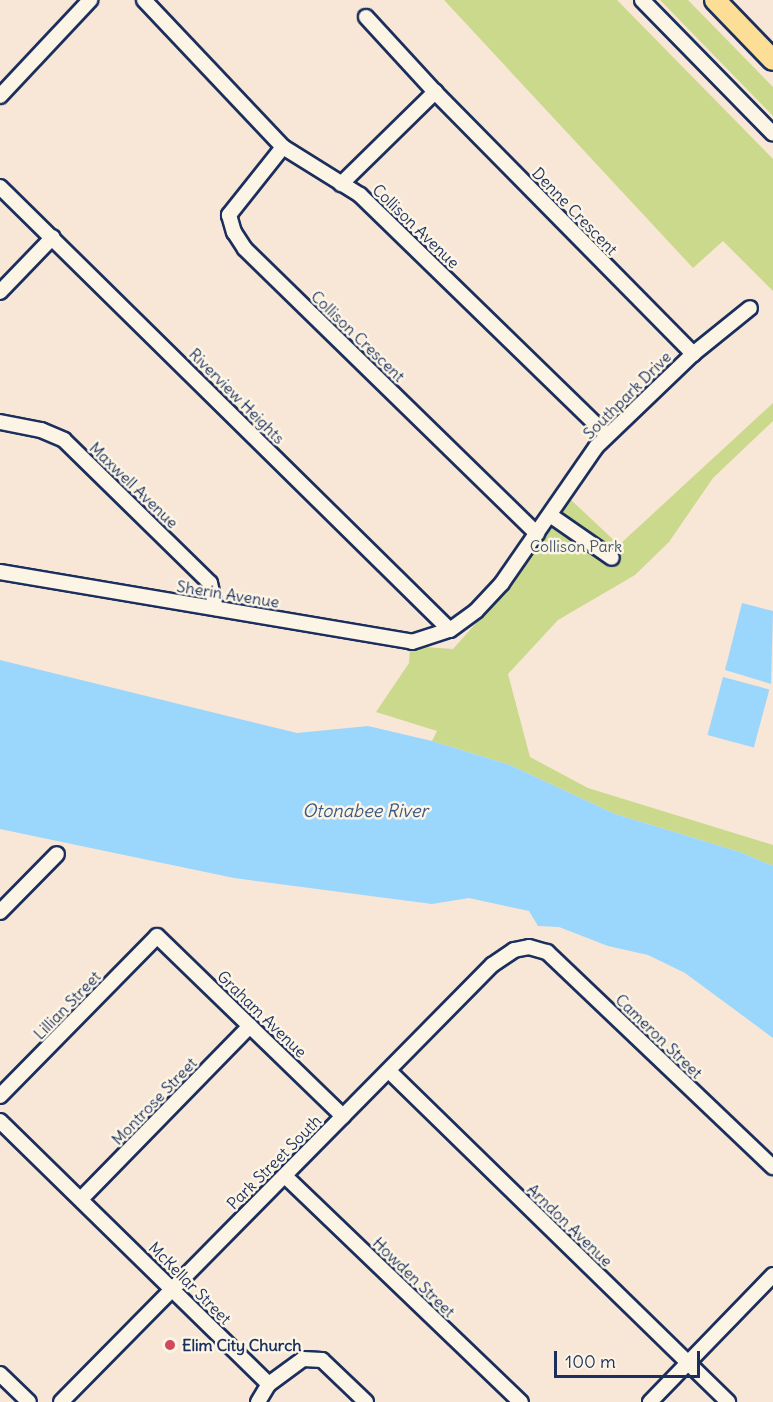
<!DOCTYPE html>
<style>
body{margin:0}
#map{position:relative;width:773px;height:1402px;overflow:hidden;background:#f8e7d7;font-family:Delius,sans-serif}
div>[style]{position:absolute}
.green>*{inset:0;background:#cbd98c}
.water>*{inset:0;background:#9bd6fc;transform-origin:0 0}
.roads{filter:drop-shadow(2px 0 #1b2f5e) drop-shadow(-2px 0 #1b2f5e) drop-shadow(0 2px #1b2f5e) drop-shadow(0 -2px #1b2f5e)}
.minor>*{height:14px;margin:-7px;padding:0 7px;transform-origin:7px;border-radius:7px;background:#fcf5e5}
.highway>*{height:20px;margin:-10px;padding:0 10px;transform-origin:10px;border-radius:10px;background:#fdde96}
.dots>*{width:16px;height:16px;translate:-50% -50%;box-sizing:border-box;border:3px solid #fcf5e5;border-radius:50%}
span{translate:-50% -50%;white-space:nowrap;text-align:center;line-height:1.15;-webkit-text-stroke:5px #fcf5e5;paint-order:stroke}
.street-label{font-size:16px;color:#1b2f5e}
.park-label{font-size:16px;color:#475a6a}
.poi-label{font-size:16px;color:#1b2f5e;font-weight:700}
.left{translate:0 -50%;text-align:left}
.water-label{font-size:18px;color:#3b5986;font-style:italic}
.scale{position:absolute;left:554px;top:1351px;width:146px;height:27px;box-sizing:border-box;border:3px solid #1b2f5e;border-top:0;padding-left:8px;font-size:18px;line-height:21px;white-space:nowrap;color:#1b2f5e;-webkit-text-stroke:4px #fcf5e5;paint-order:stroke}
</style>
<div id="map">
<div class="green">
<div style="clip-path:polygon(444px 0,617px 0,773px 159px,773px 291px,723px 241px,693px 268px)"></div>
<div style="clip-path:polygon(660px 0,688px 0,773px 87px,773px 116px)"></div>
<div style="clip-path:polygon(773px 403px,773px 421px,713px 478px,669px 542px,635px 575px,558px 620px,508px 674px,530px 757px,588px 788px,773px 845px,773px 866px,740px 852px,615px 814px,510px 765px,432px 741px,437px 731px,376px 712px,409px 663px,410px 646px,453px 649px,509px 586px,569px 498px,619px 545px)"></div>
</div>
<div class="water">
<div style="clip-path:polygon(742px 603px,773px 611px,771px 684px,725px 670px)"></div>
<div style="clip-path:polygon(0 660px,297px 733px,368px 726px,432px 741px,510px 765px,615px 814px,740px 852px,773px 866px,773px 1038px,685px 973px,648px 955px,608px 946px,559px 927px,538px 926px,529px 911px,469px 898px,432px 904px,234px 878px,0 829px)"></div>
<div style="left:723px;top:677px;width:48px;height:60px;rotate:15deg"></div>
</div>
<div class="roads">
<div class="minor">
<div style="left:144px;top:0;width:202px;rotate:46.6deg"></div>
<div style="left:283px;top:147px;width:91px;rotate:31.9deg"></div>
<div style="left:360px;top:195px;width:344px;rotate:44.2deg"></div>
<div style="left:642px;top:0;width:187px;rotate:45.6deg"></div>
<div style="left:366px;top:17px;width:102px;rotate:47.4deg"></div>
<div style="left:435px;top:92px;width:368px;rotate:45.4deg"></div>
<div style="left:0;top:96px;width:132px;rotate:-46.8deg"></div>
<div style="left:283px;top:147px;width:87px;rotate:128.5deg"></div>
<div style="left:229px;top:215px;width:18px;rotate:74deg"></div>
<div style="left:234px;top:232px;width:20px;rotate:57deg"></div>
<div style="left:245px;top:249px;width:408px;rotate:44.3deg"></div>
<div style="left:341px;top:184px;width:132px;rotate:-44.4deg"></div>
<div style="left:0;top:187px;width:631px;rotate:44.55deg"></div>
<div style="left:0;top:292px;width:76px;rotate:-46.1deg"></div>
<div style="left:0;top:422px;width:42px;rotate:11deg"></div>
<div style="left:41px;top:430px;width:25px;rotate:23deg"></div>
<div style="left:64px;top:440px;width:204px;rotate:44.4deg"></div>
<div style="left:210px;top:583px;width:26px;rotate:77deg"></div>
<div style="left:550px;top:515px;width:75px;rotate:34.7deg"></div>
<div style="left:0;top:572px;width:418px;rotate:9.6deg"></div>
<div style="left:412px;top:642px;width:40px;rotate:-18deg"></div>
<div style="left:450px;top:630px;width:32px;rotate:-36deg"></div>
<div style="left:476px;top:611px;width:38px;rotate:-47deg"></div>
<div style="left:502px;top:583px;width:165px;rotate:-55.3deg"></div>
<div style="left:596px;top:447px;width:134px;rotate:-43.8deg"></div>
<div style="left:693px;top:354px;width:73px;rotate:-38.9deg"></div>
<div style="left:0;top:912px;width:81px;rotate:-45.5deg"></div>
<div style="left:389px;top:1071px;width:474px;rotate:44.3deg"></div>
<div style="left:0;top:1096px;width:224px;rotate:-45.5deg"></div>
<div style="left:157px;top:936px;width:259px;rotate:44.1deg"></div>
<div style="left:0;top:1121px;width:376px;rotate:44.4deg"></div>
<div style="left:285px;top:1176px;width:327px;rotate:43.8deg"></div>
<div style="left:81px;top:1199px;width:242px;rotate:-45.7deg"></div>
<div style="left:0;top:1374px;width:40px;rotate:44deg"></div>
<div style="left:61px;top:1402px;width:614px;rotate:-45.4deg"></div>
<div style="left:492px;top:965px;width:27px;rotate:-34deg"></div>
<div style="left:514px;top:950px;width:15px;rotate:-11deg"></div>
<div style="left:529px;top:947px;width:19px;rotate:16deg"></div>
<div style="left:547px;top:952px;width:312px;rotate:43.6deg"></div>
<div style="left:258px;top:1402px;width:21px;rotate:-59deg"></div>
<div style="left:269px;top:1384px;width:42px;rotate:-36.3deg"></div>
<div style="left:303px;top:1359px;width:19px;rotate:3deg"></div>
<div style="left:322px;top:1360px;width:61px;rotate:43.7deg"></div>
<div style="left:650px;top:1402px;width:177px;rotate:-45.9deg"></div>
</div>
<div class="highway">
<div style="left:715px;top:0;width:83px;rotate:46deg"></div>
</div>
</div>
<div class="dots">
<div style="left:170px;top:1345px;background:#d1495b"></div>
</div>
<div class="street-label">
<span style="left:575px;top:211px;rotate:46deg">Denne Crescent</span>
<span style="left:416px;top:226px;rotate:44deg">Collison Avenue</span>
<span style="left:358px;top:336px;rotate:44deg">Collison Crescent</span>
<span style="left:627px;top:395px;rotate:-45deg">Southpark Drive</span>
<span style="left:237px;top:396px;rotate:45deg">Riverview Heights</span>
<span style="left:134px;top:485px;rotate:44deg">Maxwell Avenue</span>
<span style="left:228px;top:594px;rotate:9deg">Sherin Avenue</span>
<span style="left:67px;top:1005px;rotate:-46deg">Lillian Street</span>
<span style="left:262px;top:1014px;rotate:44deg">Graham Avenue</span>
<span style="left:659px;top:1036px;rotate:44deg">Cameron Street</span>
<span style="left:154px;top:1101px;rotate:-46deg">Montrose Street</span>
<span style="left:274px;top:1162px;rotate:-45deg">Park Street South</span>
<span style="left:570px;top:1225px;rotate:44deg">Arndon Avenue</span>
<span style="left:414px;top:1277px;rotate:44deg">Howden Street</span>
<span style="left:190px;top:1283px;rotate:45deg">McKellar Street</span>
</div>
<div class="park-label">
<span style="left:576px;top:546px">Collison Park</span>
</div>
<div class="poi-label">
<span class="left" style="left:182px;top:1345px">Elim City Church</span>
</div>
<div class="water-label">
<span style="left:365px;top:811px">Otonabee River</span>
</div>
<div class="scale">100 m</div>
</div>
